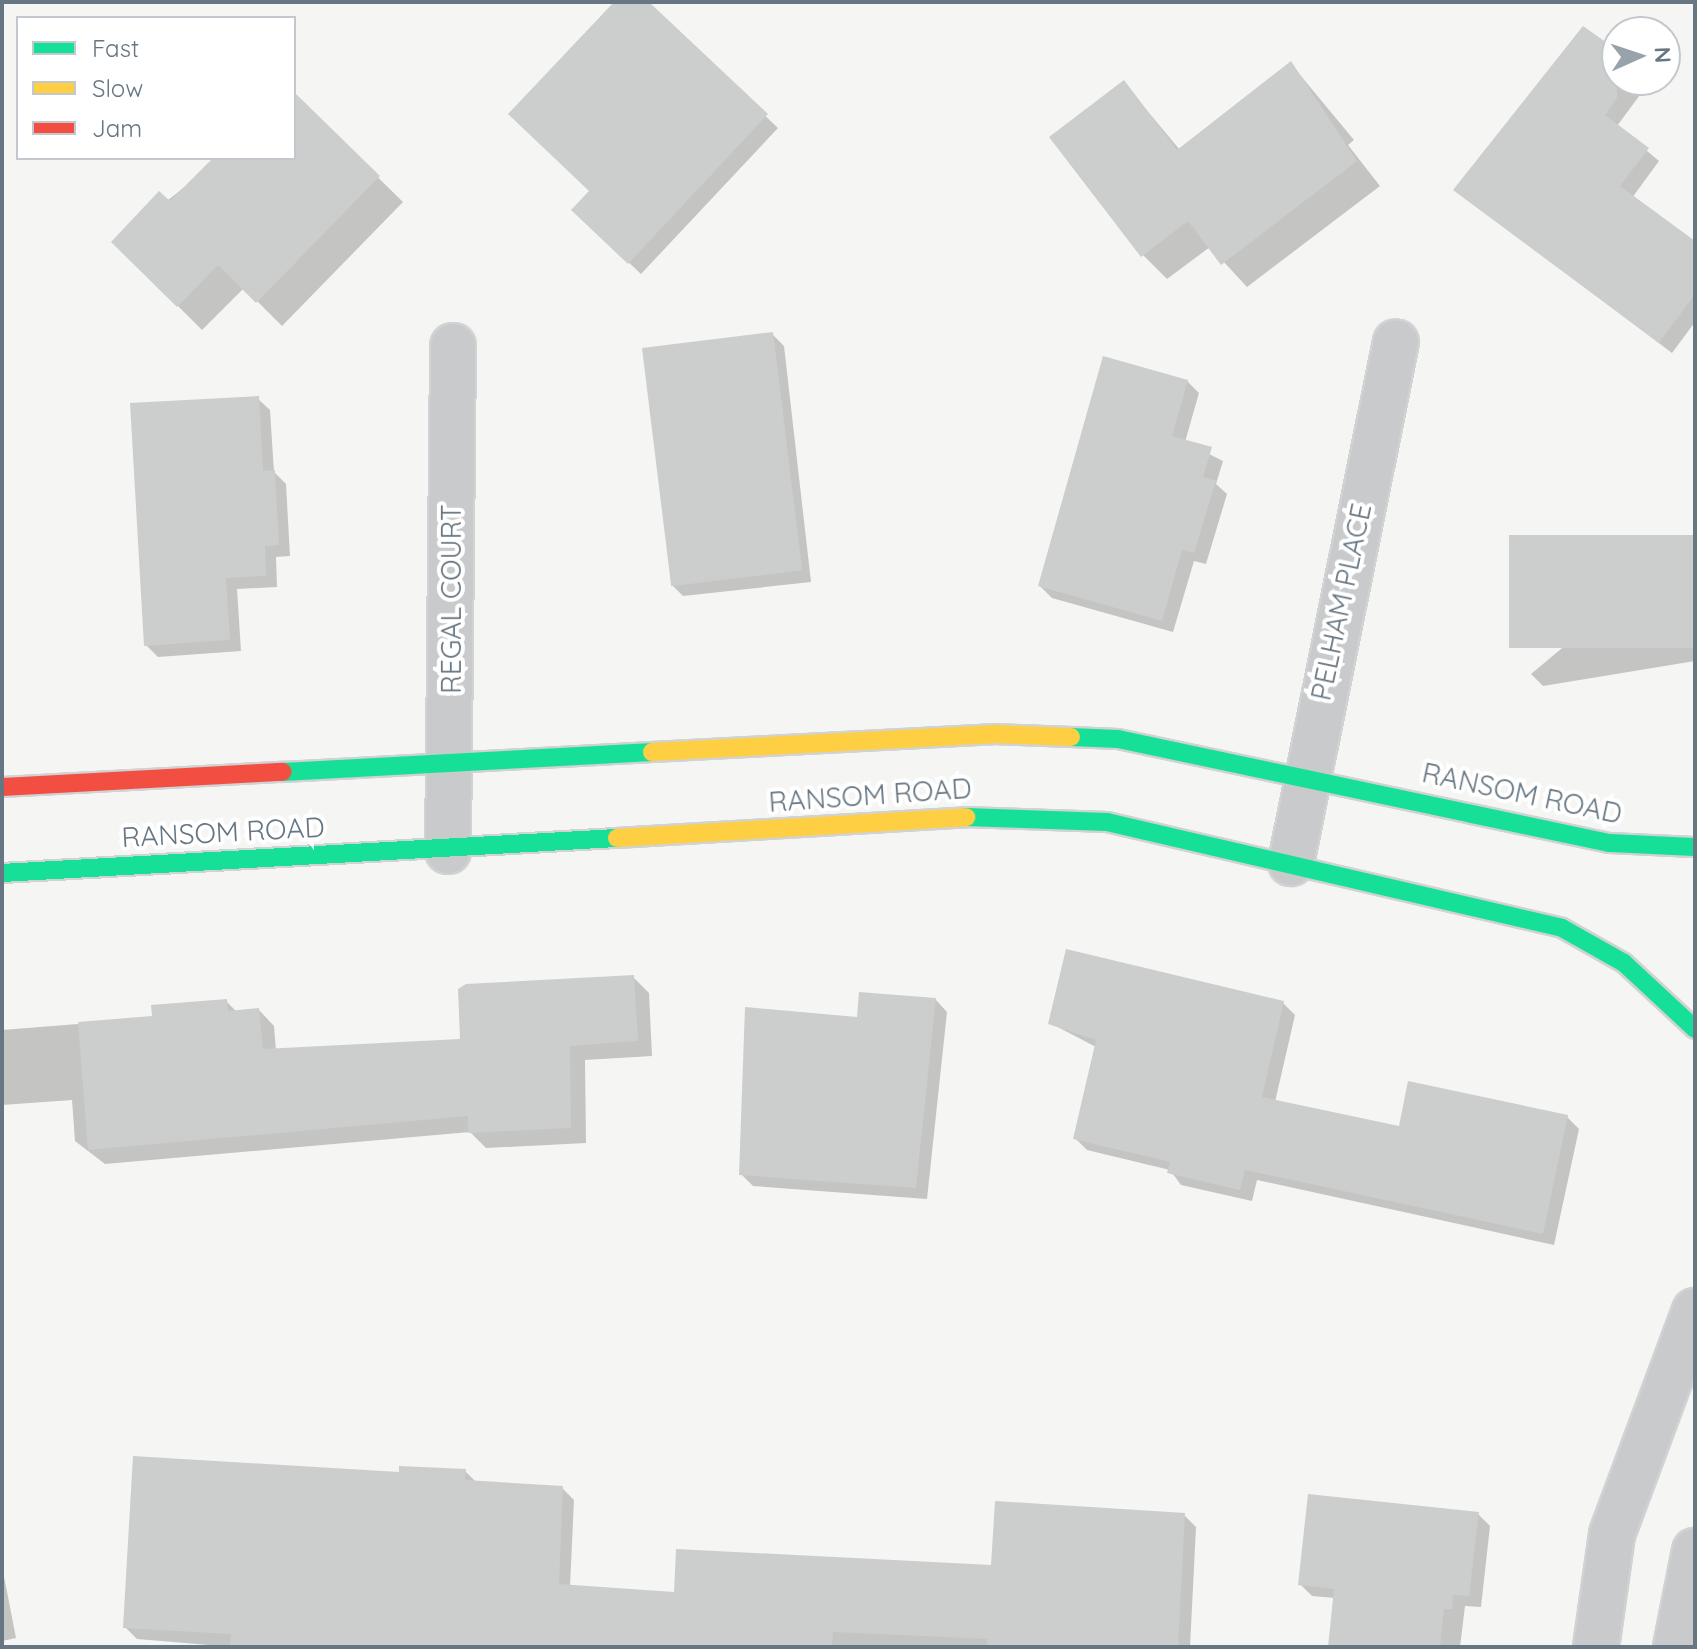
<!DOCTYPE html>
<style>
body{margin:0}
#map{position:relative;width:1697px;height:1649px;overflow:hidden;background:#f5f5f3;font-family:Quicksand,sans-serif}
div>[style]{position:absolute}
.shadow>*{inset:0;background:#0003}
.building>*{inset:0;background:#cccdcd;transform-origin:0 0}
.roads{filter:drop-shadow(2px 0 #d1d2d3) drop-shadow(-2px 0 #d1d2d3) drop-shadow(0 2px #d1d2d3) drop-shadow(0 -2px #d1d2d3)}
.street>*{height:44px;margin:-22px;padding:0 22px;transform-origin:22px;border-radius:22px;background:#c9cacb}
.fast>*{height:18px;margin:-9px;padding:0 9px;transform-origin:9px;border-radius:9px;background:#16e098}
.slow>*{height:18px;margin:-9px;padding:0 9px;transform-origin:9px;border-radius:9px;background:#ffcf43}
.jam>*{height:18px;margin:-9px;padding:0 9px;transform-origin:9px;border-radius:9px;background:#f24e42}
span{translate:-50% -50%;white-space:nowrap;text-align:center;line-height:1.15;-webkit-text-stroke:8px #fff;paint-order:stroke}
.street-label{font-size:28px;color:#667682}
.frame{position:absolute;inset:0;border:4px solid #667682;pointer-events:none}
.legend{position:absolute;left:16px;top:16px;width:280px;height:144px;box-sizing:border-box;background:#fff;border:2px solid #c2c8cd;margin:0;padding:10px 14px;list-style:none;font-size:24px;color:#667682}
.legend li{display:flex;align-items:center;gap:16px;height:40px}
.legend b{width:40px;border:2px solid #c2c8cd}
.north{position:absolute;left:1601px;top:16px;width:80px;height:80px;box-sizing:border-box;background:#fff;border:2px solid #c2c8cd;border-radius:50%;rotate:87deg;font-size:22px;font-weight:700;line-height:32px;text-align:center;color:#667682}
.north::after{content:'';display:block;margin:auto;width:28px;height:36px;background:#98a2aa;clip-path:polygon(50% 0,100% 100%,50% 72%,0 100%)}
</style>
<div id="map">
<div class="shadow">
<div style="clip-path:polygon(617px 2px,646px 2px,778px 128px,641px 274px,573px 210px,592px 191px)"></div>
<div style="clip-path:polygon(1617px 53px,1617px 80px,1651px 80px,1617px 126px,1659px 161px,1632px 198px,1695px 244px,1695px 322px,1672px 353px,1456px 190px)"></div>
<div style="clip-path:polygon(1291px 64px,1354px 140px,1348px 145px,1380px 186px,1247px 287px,1210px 247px,1167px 279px,1143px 255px,1124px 83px,1180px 150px)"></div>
<div style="clip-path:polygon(299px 100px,403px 202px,282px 326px,244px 288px,202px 330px,114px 242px,222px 158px,294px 158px)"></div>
<div style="clip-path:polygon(772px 334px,784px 346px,811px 582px,683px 596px,671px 584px)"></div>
<div style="clip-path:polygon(1187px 381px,1199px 393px,1185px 442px,1223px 461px,1216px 484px,1227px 494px,1206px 564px,1194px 561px,1173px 632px,1052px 598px,1040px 586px)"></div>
<div style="clip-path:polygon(258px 399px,270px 410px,274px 472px,286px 484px,290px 556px,276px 557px,277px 587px,237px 589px,241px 651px,158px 657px,146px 645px)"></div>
<div style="clip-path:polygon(1695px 537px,1695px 661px,1543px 686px,1531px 674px)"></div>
<div style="clip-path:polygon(633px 977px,649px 993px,652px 1056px,585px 1060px,586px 1143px,486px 1148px,470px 1132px,105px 1164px,75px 1141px,72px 1100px,2px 1105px,2px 1030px,154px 1018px,226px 1001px,237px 1012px,259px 1010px,274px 1026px,276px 1051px,462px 1041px)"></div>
<div style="clip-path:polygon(936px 1000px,947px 1012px,927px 1199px,753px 1186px,741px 1174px,859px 1019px)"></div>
<div style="clip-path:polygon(1283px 1003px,1295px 1015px,1275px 1102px,1401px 1128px,1567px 1117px,1579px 1129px,1554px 1245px,1257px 1180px,1252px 1201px,1181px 1185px,1170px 1170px,1087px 1150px,1075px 1138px,1096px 1047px,1050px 1023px)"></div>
<div style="clip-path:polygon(465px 1471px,477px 1483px,562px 1488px,574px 1500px,570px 1587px,676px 1594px,993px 1567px,1184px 1515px,1196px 1527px,1190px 1647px,233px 1647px,137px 1639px,125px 1627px,400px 1474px)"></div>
<div style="clip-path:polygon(1478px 1514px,1490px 1526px,1481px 1607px,1465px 1606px,1460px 1647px,1330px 1647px,1335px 1598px,1312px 1596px,1300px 1584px)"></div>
<div style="clip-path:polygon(2px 1566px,16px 1638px,2px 1641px)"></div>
</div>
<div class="building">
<div style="clip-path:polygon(614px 2px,649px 2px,768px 114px,628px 264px,571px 210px,589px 191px,508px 114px)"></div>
<div style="clip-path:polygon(1583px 26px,1617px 50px,1617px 98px,1605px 115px,1649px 148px,1620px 186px,1695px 241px,1695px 294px,1659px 343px,1453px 190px)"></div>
<div style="clip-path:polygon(1291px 61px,1357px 161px,1221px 265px,1188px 221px,1141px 257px,1049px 137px,1124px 80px,1177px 150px)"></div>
<div style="clip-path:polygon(294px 92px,380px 176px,256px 303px,218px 265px,177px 307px,111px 242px,159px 191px,170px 201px,213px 158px,294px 158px)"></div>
<div style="left:773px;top:332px;width:240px;height:132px;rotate:83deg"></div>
<div style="clip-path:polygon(1103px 356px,1188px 380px,1172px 436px,1212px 447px,1203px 477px,1216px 481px,1194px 553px,1182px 550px,1162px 621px,1038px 586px)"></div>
<div style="clip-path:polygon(259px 396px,263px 471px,275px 470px,279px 545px,265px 546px,266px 576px,226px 578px,230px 640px,144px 646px,130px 403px)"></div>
<div style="left:1695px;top:535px;width:113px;height:186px;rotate:90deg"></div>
<div style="clip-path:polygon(1066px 949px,1284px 1001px,1262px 1097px,1399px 1126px,1408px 1081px,1568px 1115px,1543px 1234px,1245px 1170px,1240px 1190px,1167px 1173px,1170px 1162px,1073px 1139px,1096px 1040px,1048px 1024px)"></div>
<div style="clip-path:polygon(634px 975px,638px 1041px,570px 1046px,571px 1128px,468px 1133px,468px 1116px,88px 1150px,78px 1022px,152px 1016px,151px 1005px,227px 999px,228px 1011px,259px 1008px,263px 1049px,460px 1039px,458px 989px,466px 984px)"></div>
<div style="clip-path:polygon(859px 992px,936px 998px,916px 1188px,739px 1175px,745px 1007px,857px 1017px)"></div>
<div style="clip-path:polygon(133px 1456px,399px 1472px,399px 1466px,466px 1469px,465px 1480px,563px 1486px,559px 1584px,674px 1592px,676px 1549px,991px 1565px,995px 1501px,1185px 1513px,1178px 1647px,987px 1647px,987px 1639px,833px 1632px,832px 1647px,230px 1647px,231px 1634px,123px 1628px)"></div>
<div style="clip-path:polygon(1308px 1494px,1479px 1512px,1469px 1596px,1453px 1595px,1452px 1609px,1444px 1609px,1440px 1647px,1328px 1647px,1334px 1589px,1298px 1585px)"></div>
</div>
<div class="roads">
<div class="street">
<div style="left:448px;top:851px;width:505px;rotate:-89.43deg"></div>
<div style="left:1291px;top:863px;width:531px;rotate:-78.61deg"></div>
<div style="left:1596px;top:1647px;width:114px;rotate:-81.9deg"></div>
<div style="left:1612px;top:1534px;width:238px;rotate:-69.6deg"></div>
<div style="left:1676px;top:1647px;width:98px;rotate:-78.8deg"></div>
</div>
<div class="fast">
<div style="left:1071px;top:737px;width:47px;rotate:2.4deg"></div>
<div style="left:1118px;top:739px;width:502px;rotate:11.96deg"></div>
<div style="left:1609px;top:843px;width:86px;rotate:2.7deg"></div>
<div style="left:283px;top:772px;width:370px;rotate:-3.1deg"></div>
<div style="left:966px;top:817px;width:141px;rotate:2deg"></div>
<div style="left:1107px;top:822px;width:467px;rotate:13.1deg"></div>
<div style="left:1562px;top:928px;width:71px;rotate:29.4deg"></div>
<div style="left:1624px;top:963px;width:97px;rotate:42.9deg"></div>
<div style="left:2px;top:873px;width:616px;rotate:-3.26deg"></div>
</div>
<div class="slow">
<div style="left:652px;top:752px;width:341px;rotate:-3deg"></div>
<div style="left:993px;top:734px;width:78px;rotate:2.2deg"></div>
<div style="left:617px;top:838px;width:350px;rotate:-3.4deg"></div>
</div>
<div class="jam">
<div style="left:2px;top:787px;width:281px;rotate:-3.1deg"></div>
</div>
</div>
<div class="street-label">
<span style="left:451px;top:599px;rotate:-90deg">REGAL COURT</span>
<span style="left:1341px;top:602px;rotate:-78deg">PELHAM PLACE</span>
<span style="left:1522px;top:793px;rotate:12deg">RANSOM ROAD</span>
<span style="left:870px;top:795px;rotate:-4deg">RANSOM ROAD</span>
<span style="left:223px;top:832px;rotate:-3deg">RANSOM ROAD</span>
</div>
<div class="frame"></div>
<ul class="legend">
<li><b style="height:10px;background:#16e098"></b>Fast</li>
<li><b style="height:10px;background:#ffcf43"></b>Slow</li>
<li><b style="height:10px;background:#f24e42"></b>Jam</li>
</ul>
<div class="north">N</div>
</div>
